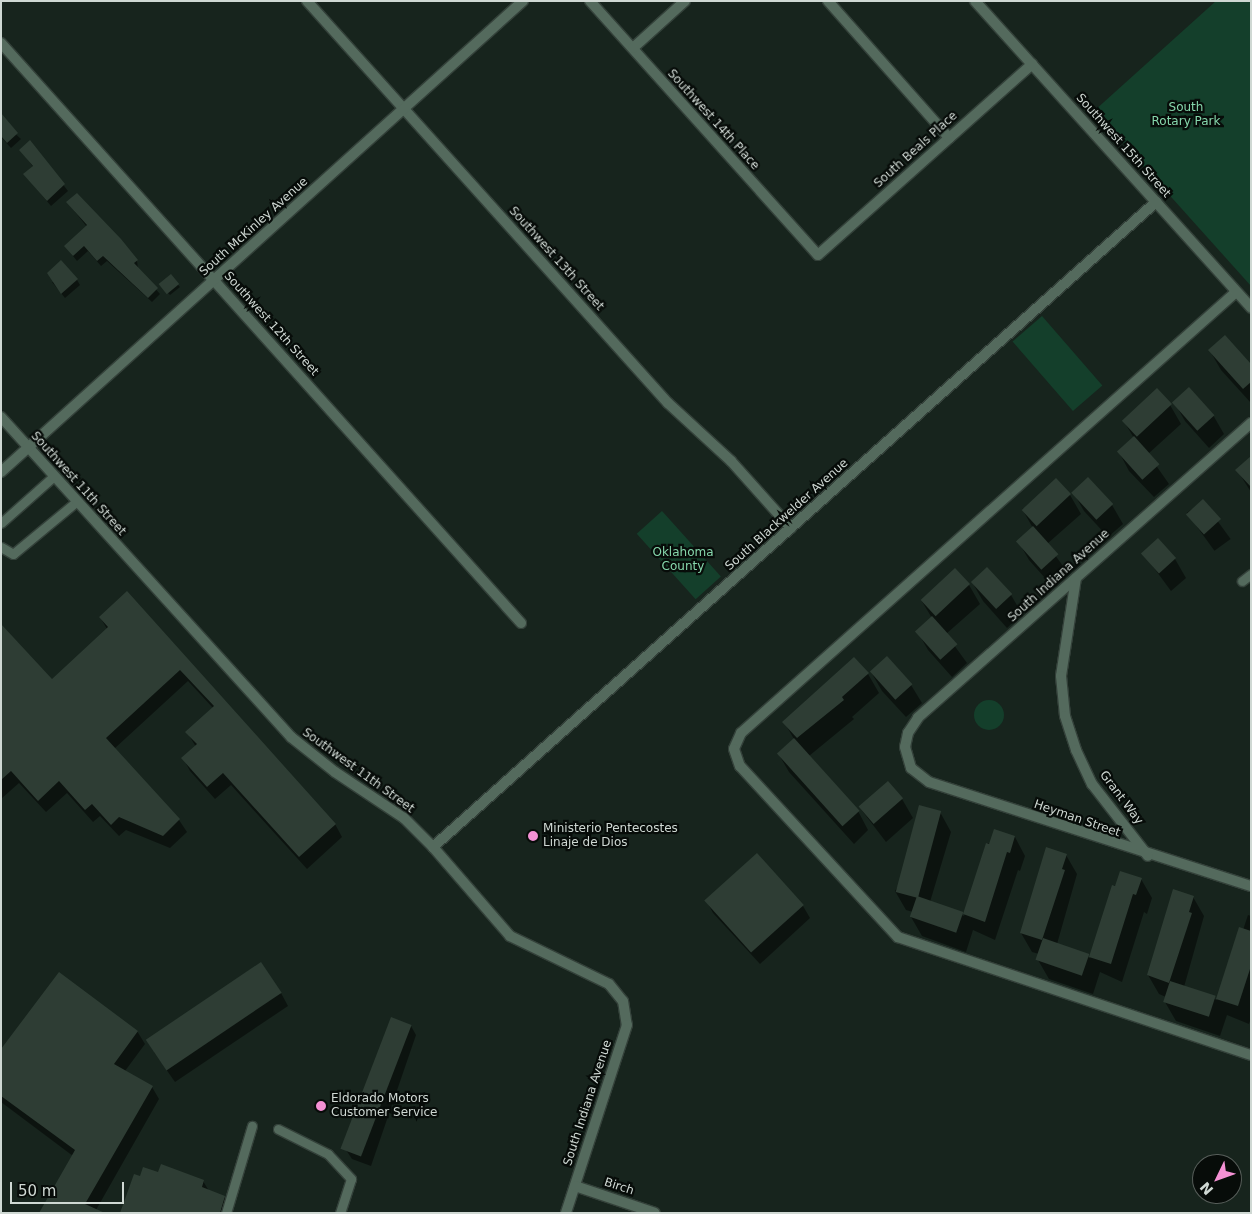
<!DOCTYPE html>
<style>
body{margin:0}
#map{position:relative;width:1252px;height:1214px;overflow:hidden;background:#17241d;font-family:"DejaVu Sans",sans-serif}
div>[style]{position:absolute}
.green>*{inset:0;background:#143f2b;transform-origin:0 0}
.round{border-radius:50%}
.shadow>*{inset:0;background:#0007;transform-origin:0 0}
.building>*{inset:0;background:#2e3d34;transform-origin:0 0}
.roads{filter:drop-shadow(1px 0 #34413a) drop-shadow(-1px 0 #34413a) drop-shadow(0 1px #34413a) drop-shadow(0 -1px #34413a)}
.service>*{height:9px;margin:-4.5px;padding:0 4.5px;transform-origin:4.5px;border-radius:4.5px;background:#546a5d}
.minor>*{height:10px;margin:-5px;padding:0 5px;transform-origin:5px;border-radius:5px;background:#546a5d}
.tertiary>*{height:10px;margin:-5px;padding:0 5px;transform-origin:5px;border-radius:5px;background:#546a5d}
.dots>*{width:14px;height:14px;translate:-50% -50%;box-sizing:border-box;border:2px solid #070c09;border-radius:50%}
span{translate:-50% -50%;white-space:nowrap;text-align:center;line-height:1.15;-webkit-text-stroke:4.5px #070c09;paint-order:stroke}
.park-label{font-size:12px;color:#86d7ac}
.street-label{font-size:12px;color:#cfd8d3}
.poi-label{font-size:12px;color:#cfd8d3}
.left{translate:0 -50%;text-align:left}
.frame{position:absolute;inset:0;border:2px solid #cfd8d3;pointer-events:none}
.north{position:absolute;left:1192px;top:1154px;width:50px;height:50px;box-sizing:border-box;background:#070c09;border:1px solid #575e5a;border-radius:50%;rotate:228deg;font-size:14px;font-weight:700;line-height:20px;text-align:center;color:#cfd8d3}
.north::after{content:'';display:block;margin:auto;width:18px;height:22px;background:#f491d4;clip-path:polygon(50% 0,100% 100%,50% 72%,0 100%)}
.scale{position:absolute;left:10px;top:1182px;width:114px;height:22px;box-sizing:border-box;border:2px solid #cfd8d3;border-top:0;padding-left:6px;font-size:15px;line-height:18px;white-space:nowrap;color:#cfd8d3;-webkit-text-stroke:4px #070c09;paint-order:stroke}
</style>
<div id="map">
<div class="green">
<div style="clip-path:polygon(1216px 1px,1251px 1px,1251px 286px,1094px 111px)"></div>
<div style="left:1042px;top:316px;width:92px;height:39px;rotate:49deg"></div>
<div style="left:662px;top:511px;width:88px;height:34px;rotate:48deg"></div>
<div class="round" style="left:974px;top:700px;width:30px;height:30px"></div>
</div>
<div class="shadow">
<div style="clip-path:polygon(1px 121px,21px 139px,11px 148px,1px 137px)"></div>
<div style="clip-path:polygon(30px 142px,68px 191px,51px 206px,25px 175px,33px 167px,21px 150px)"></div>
<div style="clip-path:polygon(68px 203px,120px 240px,137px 261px,138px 269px,160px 294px,152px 302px,107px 261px,101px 266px,88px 251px,77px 261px,69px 251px,87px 227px)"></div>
<div style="clip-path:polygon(170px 276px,180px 287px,170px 295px,162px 287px)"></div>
<div style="clip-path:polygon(77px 280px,80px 285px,65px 298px,52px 282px)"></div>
<div style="clip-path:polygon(1210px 351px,1251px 366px,1251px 403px,1221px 370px)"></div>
<div style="clip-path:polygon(1174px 402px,1213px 415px,1224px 434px,1209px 448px,1185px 421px)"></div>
<div style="clip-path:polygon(1170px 405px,1181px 424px,1148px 454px,1169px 484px,1154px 497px,1129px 471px,1119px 452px,1134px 438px,1123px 420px)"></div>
<div style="clip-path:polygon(1251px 458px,1251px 492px,1237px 470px)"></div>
<div style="clip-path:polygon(1088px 478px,1112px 505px,1123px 524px,1108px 537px,1084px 511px,1073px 492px)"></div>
<div style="clip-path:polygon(1070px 495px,1081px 514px,1047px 544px,1068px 573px,1053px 587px,1029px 560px,1018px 541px,1033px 528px,1022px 509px)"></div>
<div style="left:1203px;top:501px;width:47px;height:20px;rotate:54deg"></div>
<div style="clip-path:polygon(1143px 553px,1175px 559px,1186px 578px,1171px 591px)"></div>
<div style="clip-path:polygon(987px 568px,1011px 595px,1022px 614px,1007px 628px,983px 601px,972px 582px)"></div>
<div style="clip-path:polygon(969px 585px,980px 604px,946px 634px,967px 663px,952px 677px,928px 650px,917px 631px,932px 618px,921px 600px)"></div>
<div style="clip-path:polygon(127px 593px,335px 824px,342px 837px,307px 869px,231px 785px,215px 799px,190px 771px,183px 758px,196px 747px,187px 732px,213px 708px,188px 681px,114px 749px,179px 820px,187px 832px,170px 848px,126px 830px,119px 836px,100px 816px,93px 822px,67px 793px,46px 812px,19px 783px,1px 799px,1px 625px,52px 680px,107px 629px,100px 617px)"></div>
<div style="clip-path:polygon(871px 672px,911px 685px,922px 703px,906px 717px,882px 691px)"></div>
<div style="clip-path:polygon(868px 674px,879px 693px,852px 717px,854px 719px,809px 756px,858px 811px,868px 830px,854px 844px,789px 772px,778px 753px,794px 739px,784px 722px)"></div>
<div style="clip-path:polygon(902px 799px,913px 818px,886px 842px,860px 808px)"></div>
<div style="clip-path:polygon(940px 812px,951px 832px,930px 902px,964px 916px,986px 844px,1015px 837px,1025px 856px,1020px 871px,1018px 870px,995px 940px,973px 930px,966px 952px,922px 936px,911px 917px,913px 912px,906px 910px,895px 891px)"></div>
<div style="clip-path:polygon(1066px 855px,1077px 874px,1057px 944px,1090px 958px,1113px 886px,1141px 879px,1152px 898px,1147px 914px,1144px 912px,1122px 982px,1100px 972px,1093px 994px,1049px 979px,1038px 960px,1039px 954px,1032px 952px,1021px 933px)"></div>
<div style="clip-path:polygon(1193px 897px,1204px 916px,1184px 987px,1217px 1000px,1240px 929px,1243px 930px,1248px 915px,1251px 916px,1251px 1018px,1249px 1024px,1227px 1015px,1220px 1036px,1176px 1021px,1165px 1002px,1166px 997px,1159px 994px,1148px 975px)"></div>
<div style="clip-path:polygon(706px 900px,803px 906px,810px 918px,760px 964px,713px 913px)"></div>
<div style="clip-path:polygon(281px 993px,288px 1006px,175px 1082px,154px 1052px)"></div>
<div style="clip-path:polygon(411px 1026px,416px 1035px,371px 1166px,352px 1159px,346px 1150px)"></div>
<div style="clip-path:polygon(137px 1031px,145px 1044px,125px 1071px,152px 1087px,159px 1099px,96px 1210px,40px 1213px,73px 1156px,1px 1102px,1px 1051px)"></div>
<div style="clip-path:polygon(159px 1174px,203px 1181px,209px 1191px,224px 1197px,230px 1213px,121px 1213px,140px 1178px)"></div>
</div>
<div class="building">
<div style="clip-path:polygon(1px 113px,18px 133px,7px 143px,1px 136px)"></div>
<div style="clip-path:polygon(30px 140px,65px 184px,47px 201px,23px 174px,33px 166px,19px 150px)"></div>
<div style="clip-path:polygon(77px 193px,121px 239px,138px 260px,134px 263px,158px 288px,148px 298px,103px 256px,97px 261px,84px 246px,73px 256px,64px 246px,87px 225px,66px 202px)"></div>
<div style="clip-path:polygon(61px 260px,78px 279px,61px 294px,47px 273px)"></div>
<div style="left:171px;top:274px;width:13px;height:16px;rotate:51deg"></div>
<div style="clip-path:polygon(1225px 335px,1251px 364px,1251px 382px,1243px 389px,1208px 350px)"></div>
<div style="left:1189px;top:387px;width:38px;height:23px;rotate:48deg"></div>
<div style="left:1157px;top:388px;width:22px;height:48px;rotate:47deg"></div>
<div style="left:1134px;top:436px;width:38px;height:23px;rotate:48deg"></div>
<div style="clip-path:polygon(1251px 456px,1251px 487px,1235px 470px)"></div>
<div style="left:1088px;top:477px;width:37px;height:23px;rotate:47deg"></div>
<div style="left:1056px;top:478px;width:22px;height:47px;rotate:47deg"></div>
<div style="left:1203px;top:499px;width:27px;height:23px;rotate:48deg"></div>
<div style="left:1033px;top:526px;width:38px;height:23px;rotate:48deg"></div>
<div style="left:1158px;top:538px;width:27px;height:23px;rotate:48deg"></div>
<div style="left:987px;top:567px;width:37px;height:22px;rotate:47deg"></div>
<div style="left:955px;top:568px;width:22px;height:47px;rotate:47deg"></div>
<div style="clip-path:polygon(127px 591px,336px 824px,299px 857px,223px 773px,207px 787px,181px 758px,197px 744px,185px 732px,214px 706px,180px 670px,106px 738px,180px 819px,163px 836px,119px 817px,111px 825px,92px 804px,85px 810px,59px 781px,38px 801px,11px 771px,1px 780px,1px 624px,52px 679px,108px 627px,99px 617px)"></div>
<div style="left:932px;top:616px;width:38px;height:23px;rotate:48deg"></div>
<div style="left:887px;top:656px;width:38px;height:23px;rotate:48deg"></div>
<div style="clip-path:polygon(854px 657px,869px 673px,842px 697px,844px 700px,797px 738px,782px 722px)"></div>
<div style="left:794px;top:738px;width:98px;height:23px;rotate:48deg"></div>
<div style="left:888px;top:781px;width:23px;height:39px;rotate:49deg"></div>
<div style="left:919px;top:805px;width:23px;height:90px;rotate:15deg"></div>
<div style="clip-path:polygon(994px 829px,1015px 836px,1010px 853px,1007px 852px,985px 922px,963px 914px,986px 843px,989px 844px)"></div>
<div style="clip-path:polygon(1046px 847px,1067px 854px,1062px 869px,1065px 870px,1042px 940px,1020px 933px)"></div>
<div style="left:757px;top:853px;width:70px;height:71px;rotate:48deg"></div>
<div style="clip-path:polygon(1120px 871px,1142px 878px,1136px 895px,1133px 894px,1111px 964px,1089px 957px,1112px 885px,1115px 886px)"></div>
<div style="clip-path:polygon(1173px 889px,1194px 896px,1189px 912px,1192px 913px,1169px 983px,1147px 975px)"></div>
<div style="left:917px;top:896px;width:49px;height:22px;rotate:19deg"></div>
<div style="clip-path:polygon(1239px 927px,1251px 931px,1251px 966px,1238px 1006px,1216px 999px)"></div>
<div style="left:1043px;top:938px;width:49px;height:23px;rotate:19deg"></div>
<div style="left:261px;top:962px;width:37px;height:139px;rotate:56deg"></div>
<div style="clip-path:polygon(59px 972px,138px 1031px,114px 1064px,153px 1086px,85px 1204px,105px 1213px,39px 1213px,75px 1150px,1px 1096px,1px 1049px)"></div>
<div style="left:1170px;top:981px;width:48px;height:22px;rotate:18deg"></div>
<div style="left:391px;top:1017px;width:22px;height:141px;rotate:21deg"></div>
<div style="clip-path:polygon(161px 1164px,204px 1180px,202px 1187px,225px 1196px,220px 1213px,120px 1213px,134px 1174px,140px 1176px,143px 1167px,158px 1172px)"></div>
</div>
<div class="roads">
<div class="service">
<div style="left:1px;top:523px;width:71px;rotate:-41.6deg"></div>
<div style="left:1px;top:547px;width:14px;rotate:30deg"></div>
<div style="left:13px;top:554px;width:83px;rotate:-39.6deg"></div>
<div style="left:1242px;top:581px;width:11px;rotate:-38deg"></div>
<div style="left:278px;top:1129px;width:56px;rotate:26.6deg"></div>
<div style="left:328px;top:1154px;width:34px;rotate:47deg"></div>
<div style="left:351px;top:1179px;width:36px;rotate:108deg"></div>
<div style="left:226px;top:1213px;width:91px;rotate:-73.4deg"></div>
</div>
<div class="minor">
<div style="left:307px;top:1px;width:540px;rotate:48.08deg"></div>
<div style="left:668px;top:403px;width:86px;rotate:42.6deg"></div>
<div style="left:731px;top:461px;width:90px;rotate:48.2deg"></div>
<div style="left:590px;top:1px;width:341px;rotate:48.1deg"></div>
<div style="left:818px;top:255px;width:287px;rotate:-41.7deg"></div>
<div style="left:828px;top:1px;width:183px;rotate:48.5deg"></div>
<div style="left:1px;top:43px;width:779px;rotate:48.12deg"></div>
<div style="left:633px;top:48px;width:70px;rotate:-42.1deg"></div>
<div style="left:1236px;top:292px;width:663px;rotate:138.3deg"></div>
<div style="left:741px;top:733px;width:17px;rotate:114deg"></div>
<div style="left:734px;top:749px;width:18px;rotate:71deg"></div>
<div style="left:740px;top:766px;width:233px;rotate:47.3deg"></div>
<div style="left:898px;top:937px;width:372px;rotate:18.5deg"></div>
<div style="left:1px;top:417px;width:432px;rotate:47.8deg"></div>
<div style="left:291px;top:737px;width:56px;rotate:38.5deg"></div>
<div style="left:335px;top:772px;width:83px;rotate:33.7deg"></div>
<div style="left:404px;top:818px;width:41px;rotate:45deg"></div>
<div style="left:433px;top:847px;width:118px;rotate:49.1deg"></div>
<div style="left:510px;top:936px;width:110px;rotate:25.9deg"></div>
<div style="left:609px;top:984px;width:22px;rotate:51deg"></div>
<div style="left:623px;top:1001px;width:24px;rotate:81deg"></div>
<div style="left:627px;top:1025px;width:198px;rotate:108deg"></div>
<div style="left:1251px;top:423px;width:445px;rotate:138.5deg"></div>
<div style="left:918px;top:718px;width:18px;rotate:124deg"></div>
<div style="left:908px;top:733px;width:14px;rotate:102deg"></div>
<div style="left:905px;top:747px;width:22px;rotate:74deg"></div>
<div style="left:911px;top:768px;width:23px;rotate:38deg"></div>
<div style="left:929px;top:782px;width:338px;rotate:17.9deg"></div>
<div style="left:1px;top:472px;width:703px;rotate:-42.06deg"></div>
<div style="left:1076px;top:578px;width:99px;rotate:98.7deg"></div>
<div style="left:1061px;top:676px;width:40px;rotate:84.3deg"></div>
<div style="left:1065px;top:716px;width:36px;rotate:72deg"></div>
<div style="left:1076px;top:750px;width:38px;rotate:65deg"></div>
<div style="left:1092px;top:784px;width:91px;rotate:52.1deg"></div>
<div style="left:433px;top:847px;width:969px;rotate:-41.74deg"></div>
<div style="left:575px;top:1186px;width:84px;rotate:18.6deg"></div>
</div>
<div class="tertiary">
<div style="left:975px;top:1px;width:413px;rotate:48deg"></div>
</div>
</div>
<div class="dots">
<div style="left:533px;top:836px;background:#f491d4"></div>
<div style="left:321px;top:1106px;background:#f491d4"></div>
</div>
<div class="park-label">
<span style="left:1186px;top:115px">South<br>Rotary Park</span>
<span style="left:683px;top:560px">Oklahoma<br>County</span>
</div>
<div class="street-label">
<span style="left:713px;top:120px;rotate:48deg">Southwest 14th Place</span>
<span style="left:1123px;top:146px;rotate:48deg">Southwest 15th Street</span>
<span style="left:916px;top:150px;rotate:-42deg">South Beals Place</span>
<span style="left:254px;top:227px;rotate:-42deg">South McKinley Avenue</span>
<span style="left:556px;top:259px;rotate:48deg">Southwest 13th Street</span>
<span style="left:271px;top:324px;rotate:48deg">Southwest 12th Street</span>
<span style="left:78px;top:484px;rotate:48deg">Southwest 11th Street</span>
<span style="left:787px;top:515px;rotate:-42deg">South Blackwelder Avenue</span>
<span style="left:1059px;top:576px;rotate:-42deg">South Indiana Avenue</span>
<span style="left:358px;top:771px;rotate:36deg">Southwest 11th Street</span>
<span style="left:1121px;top:798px;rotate:53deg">Grant Way</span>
<span style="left:1077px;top:819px;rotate:19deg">Heyman Street</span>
<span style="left:588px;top:1103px;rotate:-72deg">South Indiana Avenue</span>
<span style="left:619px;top:1187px;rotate:18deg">Birch</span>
</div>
<div class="poi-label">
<span class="left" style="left:543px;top:836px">Ministerio Pentecostes<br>Linaje de Dios</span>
<span class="left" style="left:331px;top:1106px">Eldorado Motors<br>Customer Service</span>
</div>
<div class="frame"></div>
<div class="north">N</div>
<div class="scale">50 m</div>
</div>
